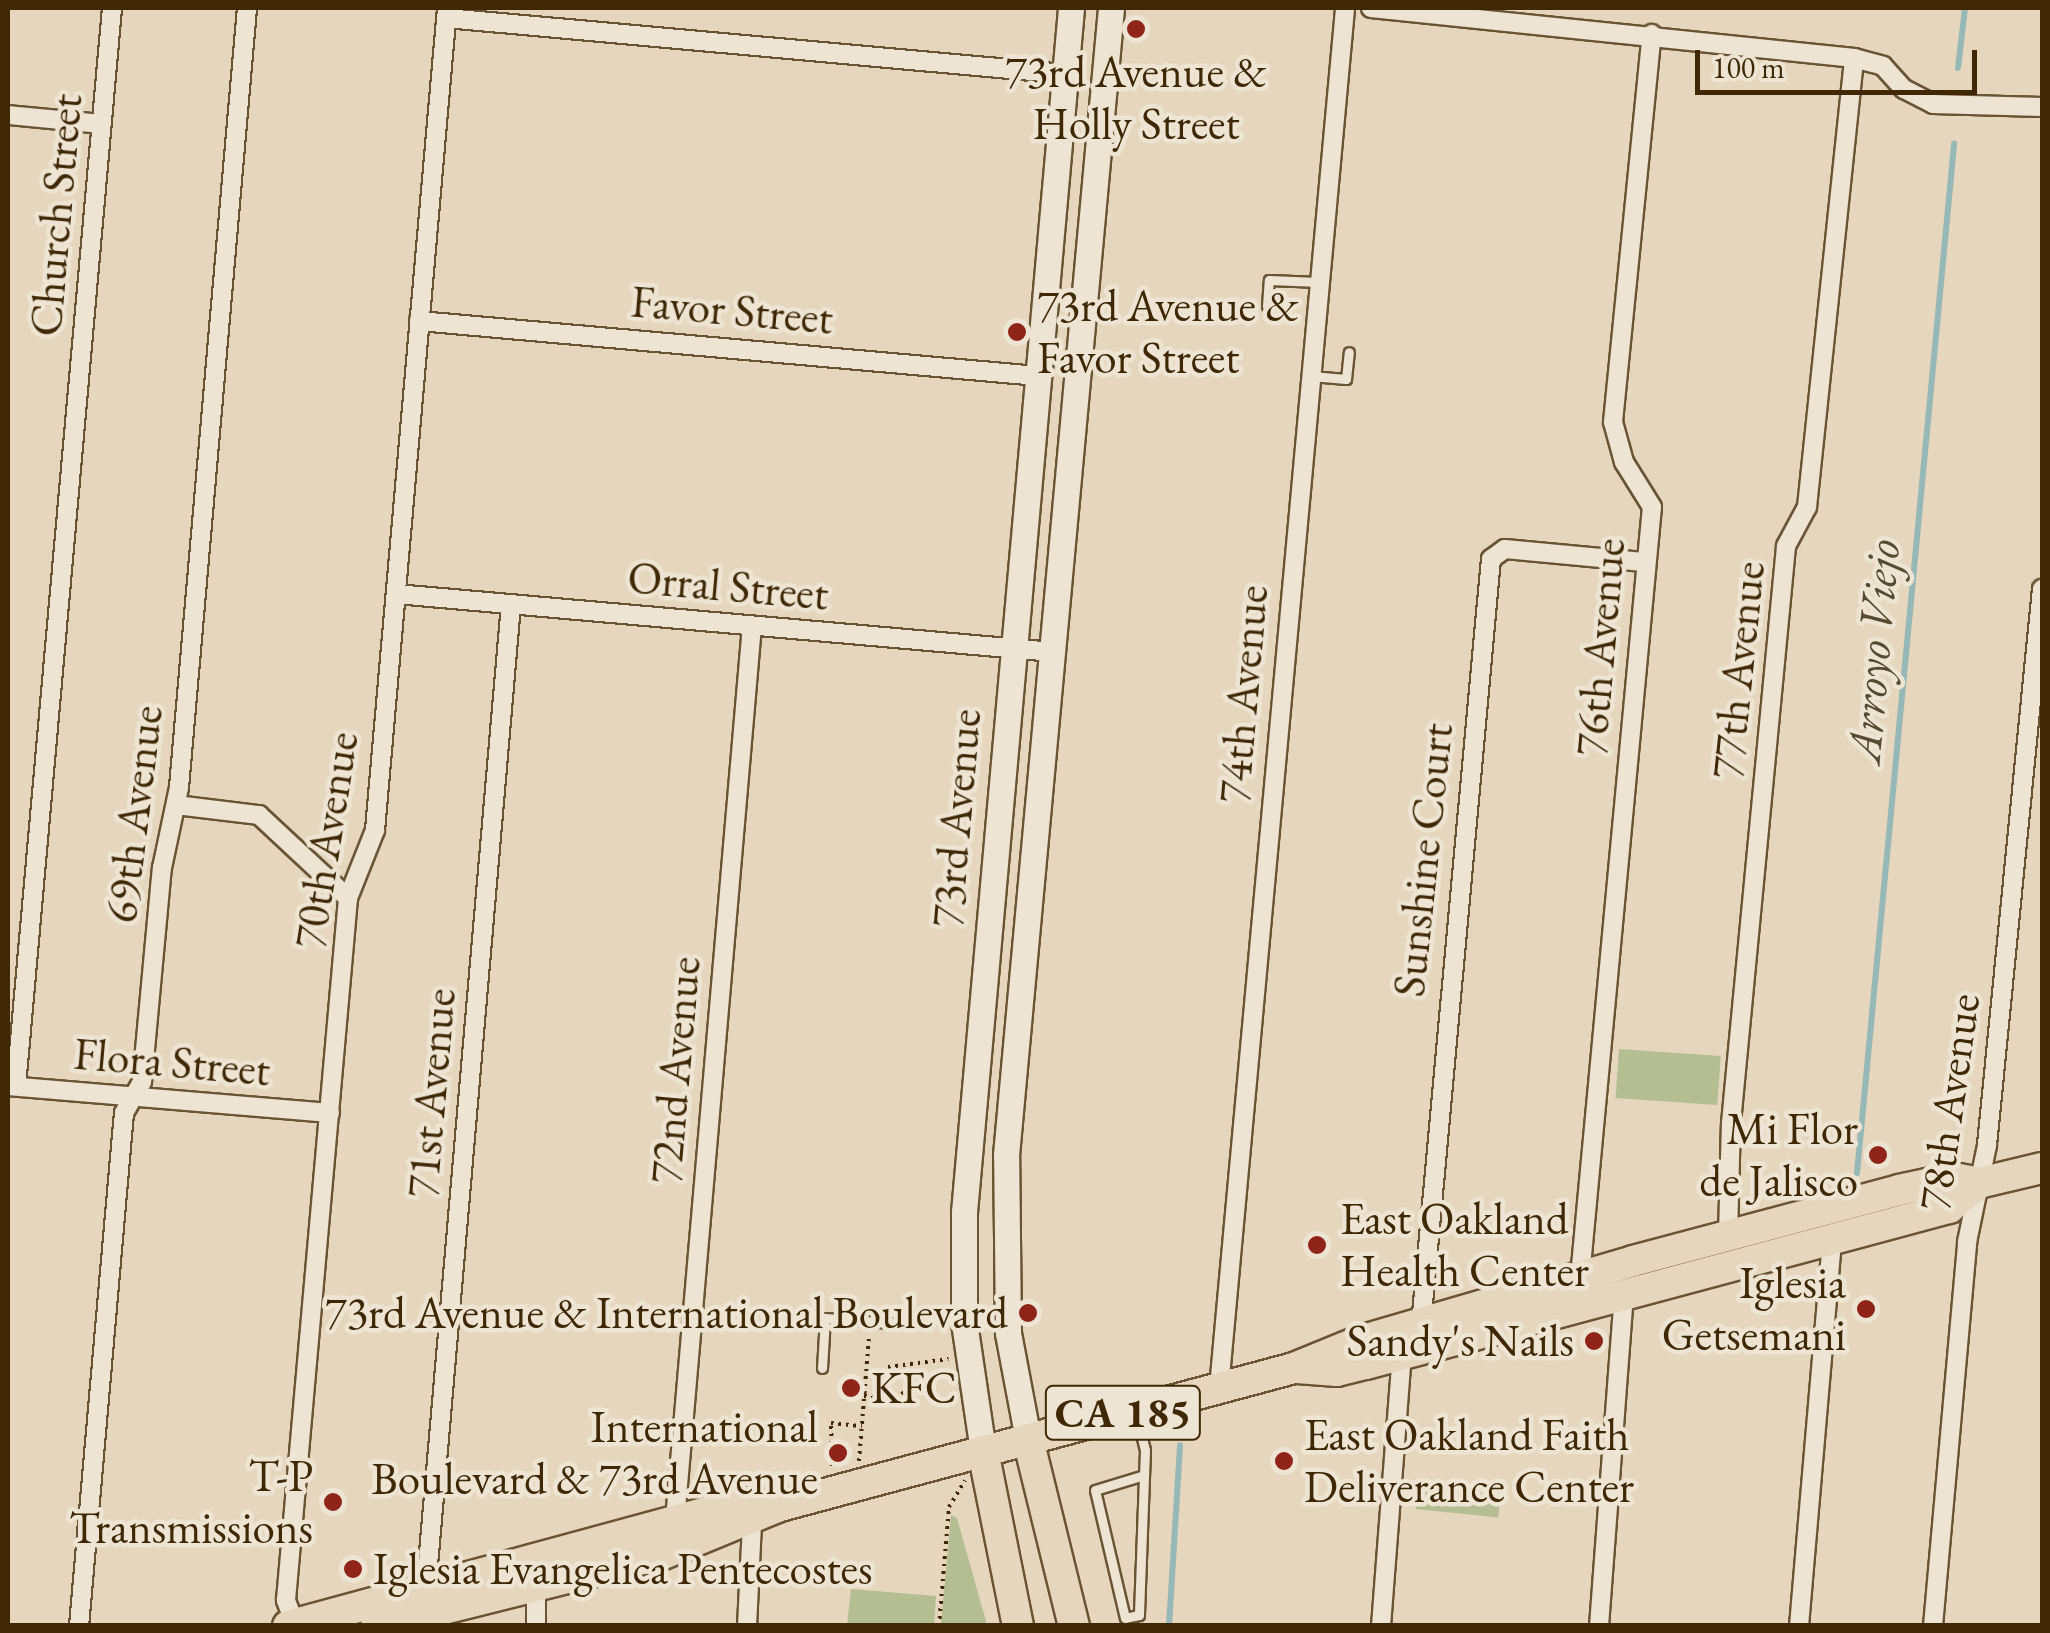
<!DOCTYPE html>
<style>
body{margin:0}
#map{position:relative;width:2050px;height:1633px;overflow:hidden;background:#e5d6bd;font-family:"EB Garamond",serif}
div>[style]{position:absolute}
.green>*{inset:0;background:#b4be92;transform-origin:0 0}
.stream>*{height:6px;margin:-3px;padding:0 3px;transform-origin:3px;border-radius:3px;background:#96b8b6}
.path>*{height:4px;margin-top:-2px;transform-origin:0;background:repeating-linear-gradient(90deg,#412805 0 2.5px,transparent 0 7.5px)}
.roads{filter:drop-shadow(2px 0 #6a5433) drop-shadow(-2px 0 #6a5433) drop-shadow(0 2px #6a5433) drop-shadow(0 -2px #6a5433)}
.lane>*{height:9px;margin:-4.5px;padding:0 4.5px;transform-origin:4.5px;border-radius:4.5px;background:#eee4d4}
.street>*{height:18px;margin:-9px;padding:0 9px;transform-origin:9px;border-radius:9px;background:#eee4d4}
.secondary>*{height:25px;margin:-12.5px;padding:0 12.5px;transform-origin:12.5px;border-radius:12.5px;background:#eee4d4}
.primary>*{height:30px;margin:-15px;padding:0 15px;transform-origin:15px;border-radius:15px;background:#e5d6bd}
.dots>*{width:28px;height:28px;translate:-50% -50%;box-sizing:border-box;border:5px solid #eee4d4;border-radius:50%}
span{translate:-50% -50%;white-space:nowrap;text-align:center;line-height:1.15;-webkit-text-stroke:9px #eee4d4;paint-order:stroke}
.shield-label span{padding:2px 8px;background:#eee4d4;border:2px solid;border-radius:8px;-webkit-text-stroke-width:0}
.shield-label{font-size:42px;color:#412805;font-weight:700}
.poi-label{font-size:45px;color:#412805}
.left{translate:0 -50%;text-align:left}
.right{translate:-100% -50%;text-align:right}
.street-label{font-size:45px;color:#412805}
.water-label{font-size:48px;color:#564c31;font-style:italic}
.frame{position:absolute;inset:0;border:10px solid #412805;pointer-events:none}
.scale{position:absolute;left:1695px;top:50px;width:282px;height:45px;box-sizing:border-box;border:5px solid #412805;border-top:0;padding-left:12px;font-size:30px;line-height:35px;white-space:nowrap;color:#412805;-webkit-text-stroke:8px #eee4d4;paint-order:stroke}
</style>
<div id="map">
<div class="green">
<div style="left:1619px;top:1049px;width:102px;height:49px;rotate:4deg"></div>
<div style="left:1418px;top:1487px;width:83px;height:22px;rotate:6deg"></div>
<div style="clip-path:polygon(951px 1515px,957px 1518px,987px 1625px,941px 1625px)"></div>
<div style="clip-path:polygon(851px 1589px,936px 1596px,934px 1625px,847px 1625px)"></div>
</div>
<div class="stream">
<div style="left:1958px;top:68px;width:60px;rotate:-83.3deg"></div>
<div style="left:1857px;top:1173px;width:1034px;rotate:-84.61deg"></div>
<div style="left:1169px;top:1626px;width:181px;rotate:-86.5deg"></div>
</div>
<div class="path">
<div style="left:888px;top:1367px;width:61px;rotate:-7.6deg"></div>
<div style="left:864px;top:1396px;width:32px;rotate:5deg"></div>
<div style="left:896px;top:1399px;width:17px;rotate:-40deg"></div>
<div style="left:859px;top:1461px;width:125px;rotate:-85.4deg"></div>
<div style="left:832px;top:1466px;width:43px;rotate:-91.3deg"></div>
<div style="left:831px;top:1423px;width:31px;rotate:6deg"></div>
<div style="left:939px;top:1626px;width:119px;rotate:-85.2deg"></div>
<div style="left:949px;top:1507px;width:31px;rotate:-59deg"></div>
</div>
<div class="roads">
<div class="lane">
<div style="left:1267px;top:306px;width:26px;rotate:-86deg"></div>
<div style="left:1269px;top:280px;width:50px;rotate:2.3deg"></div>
<div style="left:1311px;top:376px;width:35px;rotate:5deg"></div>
<div style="left:1346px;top:379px;width:27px;rotate:-84deg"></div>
<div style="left:822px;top:1368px;width:50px;rotate:-86.6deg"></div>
<div style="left:825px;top:1318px;width:67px;rotate:4.3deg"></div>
<div style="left:1136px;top:1414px;width:37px;rotate:76deg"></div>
<div style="left:1145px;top:1450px;width:165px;rotate:92.1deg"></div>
<div style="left:1139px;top:1615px;width:14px;rotate:168deg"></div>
<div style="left:1125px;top:1618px;width:131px;rotate:-103.2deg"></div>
<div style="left:1095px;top:1490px;width:48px;rotate:-16.9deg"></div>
</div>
<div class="street">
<div style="left:1371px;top:8px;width:486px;rotate:5.9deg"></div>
<div style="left:1854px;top:58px;width:30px;rotate:15deg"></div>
<div style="left:1883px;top:66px;width:31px;rotate:48deg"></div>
<div style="left:1904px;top:89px;width:33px;rotate:27deg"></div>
<div style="left:1933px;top:104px;width:109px;rotate:1.6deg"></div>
<div style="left:446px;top:18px;width:622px;rotate:5.17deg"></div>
<div style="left:8px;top:115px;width:93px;rotate:5.5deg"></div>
<div style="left:419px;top:321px;width:621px;rotate:5.08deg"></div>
<div style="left:396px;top:594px;width:660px;rotate:5.04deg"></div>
<div style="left:176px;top:805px;width:84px;rotate:6.9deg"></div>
<div style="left:259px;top:815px;width:122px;rotate:43deg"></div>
<div style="left:8px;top:1086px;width:323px;rotate:4.8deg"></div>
<div style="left:16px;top:1086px;width:1082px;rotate:-84.91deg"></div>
<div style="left:1728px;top:1235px;width:112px;rotate:-88.5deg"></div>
<div style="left:1731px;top:1123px;width:580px;rotate:-84.55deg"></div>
<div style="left:1786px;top:546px;width:44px;rotate:-61.7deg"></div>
<div style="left:1807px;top:507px;width:451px;rotate:-84deg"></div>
<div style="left:1580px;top:1277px;width:773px;rotate:-84.66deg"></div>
<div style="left:1652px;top:507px;width:53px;rotate:-121.9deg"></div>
<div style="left:1624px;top:462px;width:41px;rotate:-105.4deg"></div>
<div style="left:1613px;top:422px;width:390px;rotate:-84.3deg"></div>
<div style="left:1421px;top:1325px;width:769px;rotate:-84.78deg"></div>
<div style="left:1491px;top:559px;width:17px;rotate:-36deg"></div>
<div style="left:1505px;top:549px;width:139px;rotate:5.4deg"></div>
<div style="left:1219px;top:1388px;width:1386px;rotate:-84.78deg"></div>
<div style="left:675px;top:1520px;width:897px;rotate:-85.08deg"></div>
<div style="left:426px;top:1588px;width:987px;rotate:-85.06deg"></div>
<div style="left:295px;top:1624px;width:26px;rotate:-111deg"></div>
<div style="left:286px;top:1600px;width:705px;rotate:-84.95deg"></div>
<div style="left:348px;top:898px;width:73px;rotate:-68.3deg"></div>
<div style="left:375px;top:830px;width:825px;rotate:-84.99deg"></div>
<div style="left:79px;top:1626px;width:515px;rotate:-84.99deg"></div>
<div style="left:124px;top:1113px;width:36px;rotate:-60deg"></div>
<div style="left:142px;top:1082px;width:215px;rotate:-84.7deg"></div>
<div style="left:162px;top:868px;width:83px;rotate:-78.1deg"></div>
<div style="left:179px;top:787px;width:782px;rotate:-85.01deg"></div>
<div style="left:536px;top:1626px;width:37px;rotate:-90deg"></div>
<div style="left:747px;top:1626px;width:103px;rotate:-87.2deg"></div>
<div style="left:1381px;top:1626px;width:273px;rotate:-85.6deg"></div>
<div style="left:1599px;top:1626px;width:333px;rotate:-85.7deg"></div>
<div style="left:1799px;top:1626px;width:388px;rotate:-85.1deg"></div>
<div style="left:1933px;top:1626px;width:386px;rotate:-84.9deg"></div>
<div style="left:1967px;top:1242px;width:99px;rotate:-78.3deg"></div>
<div style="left:1987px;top:1145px;width:559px;rotate:-84.35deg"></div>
</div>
<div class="secondary">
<div style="left:1028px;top:1439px;width:108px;rotate:-100.7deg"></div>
<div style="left:1008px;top:1333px;width:178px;rotate:-90.6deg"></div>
<div style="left:1006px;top:1155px;width:1152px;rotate:-84.77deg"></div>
<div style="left:983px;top:1451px;width:130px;rotate:-98.4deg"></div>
<div style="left:964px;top:1322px;width:110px;rotate:-90deg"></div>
<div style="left:964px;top:1212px;width:1209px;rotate:-84.92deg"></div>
</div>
<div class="primary">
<div style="left:1297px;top:1368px;width:40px;rotate:4.3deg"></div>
<div style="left:1337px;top:1371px;width:30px;rotate:-14deg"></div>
<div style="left:1366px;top:1364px;width:604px;rotate:-14.98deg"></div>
<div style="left:1949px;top:1208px;width:39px;rotate:-40deg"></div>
<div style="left:1028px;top:1439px;width:193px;rotate:76.2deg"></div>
<div style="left:983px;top:1451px;width:178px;rotate:78.7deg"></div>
<div style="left:288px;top:1626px;width:469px;rotate:-15.2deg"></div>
<div style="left:741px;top:1503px;width:39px;rotate:4deg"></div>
<div style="left:376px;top:1626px;width:296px;rotate:-14.1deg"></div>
<div style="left:663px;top:1554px;width:126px;rotate:-22.3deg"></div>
<div style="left:780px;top:1506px;width:532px;rotate:-15.03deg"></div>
<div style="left:1294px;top:1368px;width:71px;rotate:-22.2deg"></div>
<div style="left:1360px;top:1341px;width:284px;rotate:-16.3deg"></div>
<div style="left:1633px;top:1261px;width:275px;rotate:-14.9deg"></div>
<div style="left:1899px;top:1190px;width:56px;rotate:-12.3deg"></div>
<div style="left:1954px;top:1178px;width:25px;rotate:11deg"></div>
<div style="left:1979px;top:1183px;width:65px;rotate:-13.4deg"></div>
</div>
</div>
<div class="dots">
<div style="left:1136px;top:29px;background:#8f2418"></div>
<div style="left:1017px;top:332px;background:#8f2418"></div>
<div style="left:1878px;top:1155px;background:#8f2418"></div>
<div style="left:1317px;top:1245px;background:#8f2418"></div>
<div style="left:1866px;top:1309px;background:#8f2418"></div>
<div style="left:1028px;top:1313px;background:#8f2418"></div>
<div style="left:1594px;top:1341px;background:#8f2418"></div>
<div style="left:851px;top:1388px;background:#8f2418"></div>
<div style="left:838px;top:1453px;background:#8f2418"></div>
<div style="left:1284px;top:1461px;background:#8f2418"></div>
<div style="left:333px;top:1502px;background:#8f2418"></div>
<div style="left:353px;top:1569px;background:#8f2418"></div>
</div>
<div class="shield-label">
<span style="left:1123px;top:1413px">CA 185</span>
</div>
<div class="poi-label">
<span style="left:1136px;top:98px">73rd Avenue &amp;<br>Holly Street</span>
<span class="left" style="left:1037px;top:332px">73rd Avenue &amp;<br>Favor Street</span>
<span class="right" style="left:1858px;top:1155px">Mi Flor<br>de Jalisco</span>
<span class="left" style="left:1340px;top:1245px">East Oakland<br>Health Center</span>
<span class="right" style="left:1846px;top:1309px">Iglesia<br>Getsemani</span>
<span class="right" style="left:1008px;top:1313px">73rd Avenue &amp; International Boulevard</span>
<span class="right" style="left:1574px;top:1341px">Sandy's Nails</span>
<span class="left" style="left:871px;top:1388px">KFC</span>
<span class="right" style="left:818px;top:1453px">International<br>Boulevard &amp; 73rd Avenue</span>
<span class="left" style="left:1304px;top:1461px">East Oakland Faith<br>Deliverance Center</span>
<span class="right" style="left:313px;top:1502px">T-P<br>Transmissions</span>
<span class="left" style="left:373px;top:1569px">Iglesia Evangelica Pentecostes</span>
</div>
<div class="street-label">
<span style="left:56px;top:215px;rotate:-85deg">Church Street</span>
<span style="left:732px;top:310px;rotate:5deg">Favor Street</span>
<span style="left:728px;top:586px;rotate:5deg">Orral Street</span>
<span style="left:1600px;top:647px;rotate:-85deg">76th Avenue</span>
<span style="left:1738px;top:670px;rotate:-84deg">77th Avenue</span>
<span style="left:1243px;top:694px;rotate:-85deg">74th Avenue</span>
<span style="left:134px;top:814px;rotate:-83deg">69th Avenue</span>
<span style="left:956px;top:818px;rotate:-85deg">73rd Avenue</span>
<span style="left:326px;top:840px;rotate:-81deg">70th Avenue</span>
<span style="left:1423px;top:860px;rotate:-84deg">Sunshine Court</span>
<span style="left:172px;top:1062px;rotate:5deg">Flora Street</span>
<span style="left:675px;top:1070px;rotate:-85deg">72nd Avenue</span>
<span style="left:431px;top:1093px;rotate:-85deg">71st Avenue</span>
<span style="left:1949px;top:1102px;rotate:-82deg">78th Avenue</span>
</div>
<div class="water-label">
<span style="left:1873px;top:651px;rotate:-85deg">Arroyo Viejo</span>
</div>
<div class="frame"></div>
<div class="scale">100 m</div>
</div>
